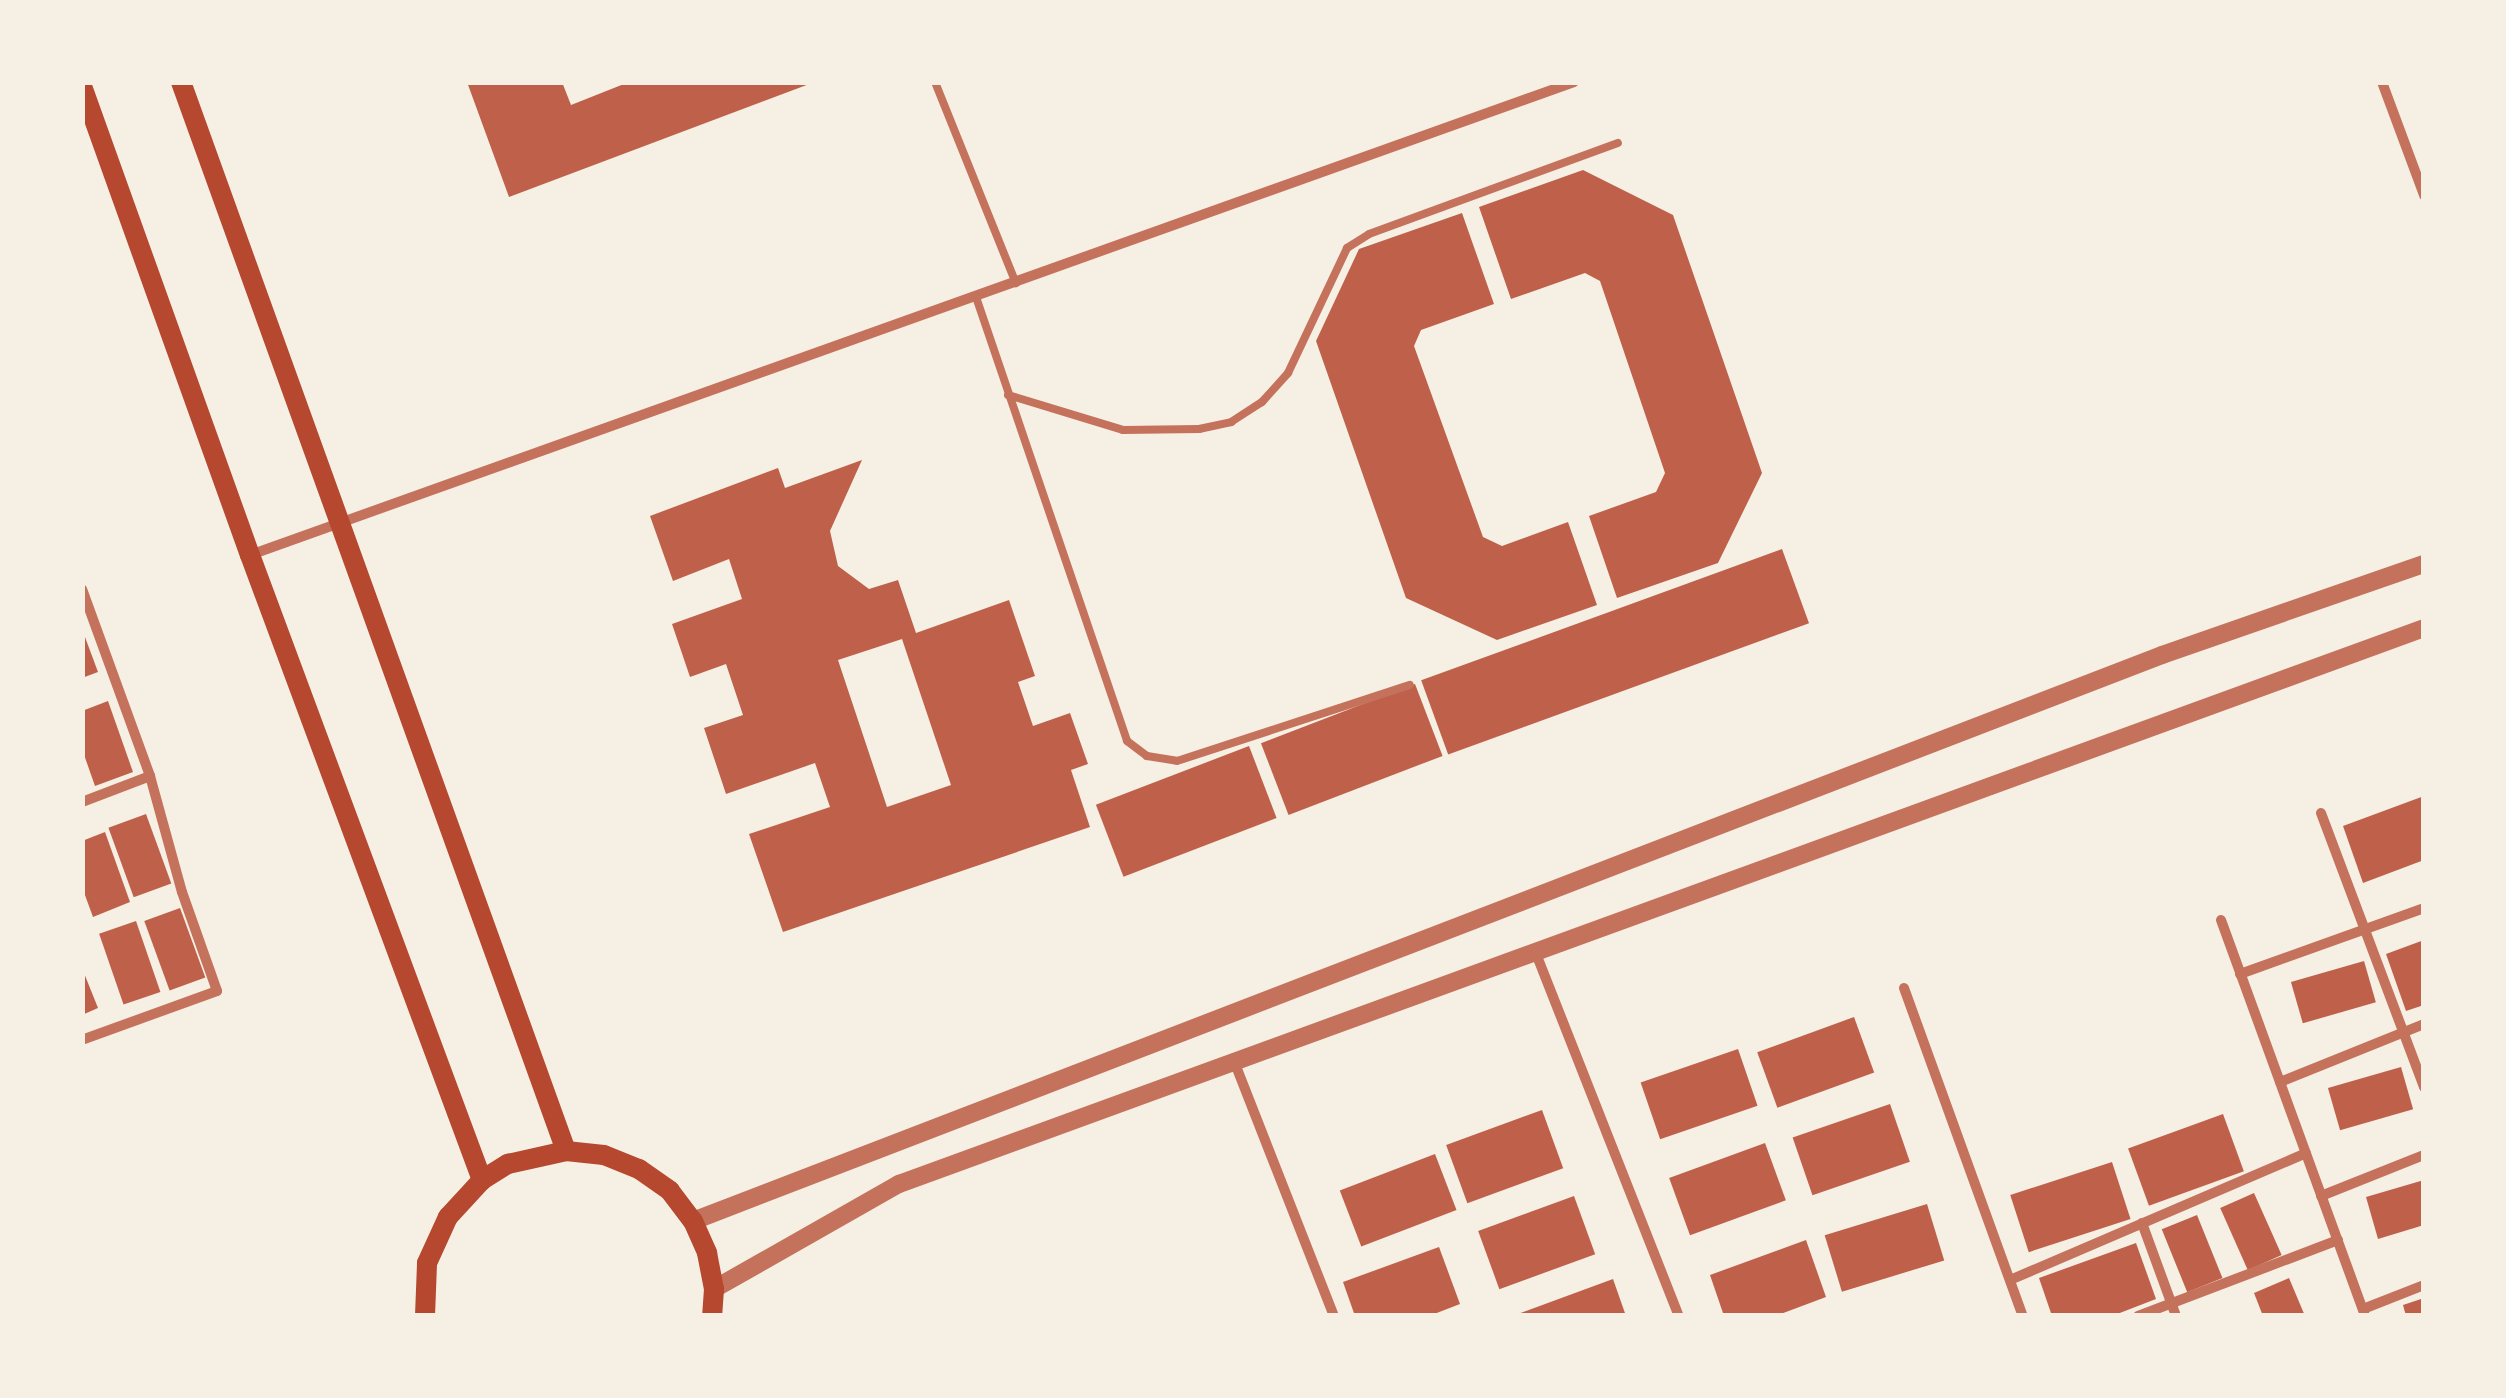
<!DOCTYPE html>
<style>
body{margin:0}
#map{position:relative;width:2506px;height:1398px;overflow:hidden;background:#f6efe4;font-family:Arial,sans-serif}
div>[style]{position:absolute}
.building>*{inset:0;background:#bf614a;transform-origin:0 0}
.service>*{height:8px;margin:-4px;padding:0 4px;transform-origin:4px;border-radius:4px;background:#c5725c}
.minor>*{height:10px;margin:-5px;padding:0 5px;transform-origin:5px;border-radius:5px;background:#c5725c}
.tertiary>*{height:18px;margin:-9px;padding:0 9px;transform-origin:9px;border-radius:9px;background:#c5725c}
.secondary>*{height:20px;margin:-10px;padding:0 10px;transform-origin:10px;border-radius:10px;background:#b5482f}
span{translate:-50% -50%;white-space:nowrap;text-align:center;line-height:1.15;-webkit-text-stroke:8px #f6efe4;paint-order:stroke}
.frame{position:absolute;inset:0;border:85px solid #f6efe4;pointer-events:none}
</style>
<div id="map">
<div class="building">
<div style="clip-path:polygon(467px 82px,562px 82px,571px 105px,629px 82px,812px 83px,509px 197px)"></div>
<div style="clip-path:polygon(1583px 170px,1673px 215px,1762px 473px,1718px 563px,1617px 598px,1589px 516px,1656px 492px,1665px 473px,1600px 281px,1585px 273px,1511px 299px,1479px 207px)"></div>
<div style="clip-path:polygon(1462px 213px,1494px 304px,1421px 330px,1414px 346px,1483px 537px,1502px 546px,1568px 522px,1597px 605px,1497px 640px,1406px 598px,1316px 341px,1359px 249px)"></div>
<div style="clip-path:polygon(evenodd,862px 460px,830px 531px,838px 566px,869px 589px,898px 580px,916px 633px,1009px 600px,1035px 676px,1018px 682px,1033px 726px,1070px 713px,1088px 764px,1071px 770px,1090px 827px,783px 932px,749px 834px,830px 807px,815px 763px,726px 794px,704px 728px,743px 715px,726px 664px,690px 677px,672px 624px,742px 599px,729px 559px,673px 581px,650px 516px,778px 468px,785px 488px,862px 460px,902px 639px,951px 785px,887px 807px,838px 660px,902px 639px)"></div>
<div style="left:1782px;top:549px;width:79px;height:384px;rotate:70deg"></div>
<div style="clip-path:polygon(82px 629px,98px 672px,82px 678px)"></div>
<div style="left:1415px;top:684px;width:77px;height:165px;rotate:69deg"></div>
<div style="clip-path:polygon(108px 701px,133px 772px,95px 786px,82px 749px,82px 711px)"></div>
<div style="left:1249px;top:746px;width:77px;height:164px;rotate:69deg"></div>
<div style="clip-path:polygon(2424px 796px,2424px 860px,2363px 883px,2343px 826px)"></div>
<div style="left:146px;top:814px;width:74px;height:40px;rotate:70deg"></div>
<div style="clip-path:polygon(105px 832px,130px 902px,93px 917px,82px 887px,82px 841px)"></div>
<div style="left:180px;top:908px;width:74px;height:38px;rotate:70deg"></div>
<div style="left:136px;top:921px;width:75px;height:39px;rotate:71deg"></div>
<div style="clip-path:polygon(2424px 940px,2424px 1005px,2406px 1011px,2386px 954px)"></div>
<div style="left:2364px;top:961px;width:43px;height:76px;rotate:74deg"></div>
<div style="clip-path:polygon(82px 968px,98px 1008px,82px 1015px)"></div>
<div style="left:1854px;top:1017px;width:59px;height:103px;rotate:70deg"></div>
<div style="left:1738px;top:1049px;width:60px;height:103px;rotate:71deg"></div>
<div style="left:2401px;top:1067px;width:44px;height:76px;rotate:74deg"></div>
<div style="left:1890px;top:1104px;width:61px;height:103px;rotate:71deg"></div>
<div style="left:1542px;top:1110px;width:62px;height:102px;rotate:70deg"></div>
<div style="left:2223px;top:1114px;width:61px;height:101px;rotate:70deg"></div>
<div style="left:1765px;top:1143px;width:61px;height:102px;rotate:70deg"></div>
<div style="left:1435px;top:1154px;width:60px;height:102px;rotate:69deg"></div>
<div style="left:2112px;top:1162px;width:60px;height:107px;rotate:72deg"></div>
<div style="clip-path:polygon(2424px 1180px,2424px 1225px,2378px 1239px,2366px 1197px)"></div>
<div style="left:2254px;top:1193px;width:68px;height:37px;rotate:66deg"></div>
<div style="left:1574px;top:1196px;width:62px;height:102px;rotate:70deg"></div>
<div style="left:1927px;top:1204px;width:59px;height:107px;rotate:73deg"></div>
<div style="left:2197px;top:1215px;width:68px;height:38px;rotate:68deg"></div>
<div style="clip-path:polygon(1806px 1240px,1826px 1297px,1775px 1316px,1724px 1316px,1710px 1275px)"></div>
<div style="clip-path:polygon(2136px 1243px,2156px 1299px,2112px 1316px,2052px 1316px,2039px 1278px)"></div>
<div style="clip-path:polygon(1439px 1247px,1460px 1304px,1429px 1316px,1355px 1316px,1343px 1282px)"></div>
<div style="clip-path:polygon(2289px 1278px,2305px 1316px,2263px 1316px,2254px 1293px)"></div>
<div style="clip-path:polygon(1613px 1279px,1626px 1316px,1515px 1316px,1515px 1315px)"></div>
<div style="clip-path:polygon(2424px 1298px,2424px 1316px,2406px 1316px,2403px 1305px)"></div>
</div>
<div class="service">
<div style="left:935px;top:82px;width:217px;rotate:68.1deg"></div>
<div style="left:976px;top:297px;width:469px;rotate:71.2deg"></div>
<div style="left:1127px;top:741px;width:25px;rotate:37deg"></div>
<div style="left:1147px;top:756px;width:30px;rotate:9deg"></div>
<div style="left:1177px;top:761px;width:245px;rotate:-18.1deg"></div>
<div style="left:1008px;top:395px;width:120px;rotate:16.9deg"></div>
<div style="left:1123px;top:430px;width:76px;rotate:-0.8deg"></div>
<div style="left:1199px;top:429px;width:33px;rotate:-12deg"></div>
<div style="left:1231px;top:422px;width:37px;rotate:-33deg"></div>
<div style="left:1262px;top:402px;width:39px;rotate:-48deg"></div>
<div style="left:1288px;top:373px;width:138px;rotate:-64.7deg"></div>
<div style="left:1347px;top:248px;width:26px;rotate:-32deg"></div>
<div style="left:1369px;top:234px;width:265px;rotate:-20.1deg"></div>
</div>
<div class="minor">
<div style="left:2382px;top:82px;width:121px;rotate:69.6deg"></div>
<div style="left:250px;top:555px;width:1406px;rotate:-19.66deg"></div>
<div style="left:82px;top:589px;width:199px;rotate:70deg"></div>
<div style="left:150px;top:776px;width:120px;rotate:74.6deg"></div>
<div style="left:182px;top:892px;width:105px;rotate:70.5deg"></div>
<div style="left:217px;top:991px;width:144px;rotate:160.1deg"></div>
<div style="left:82px;top:802px;width:73px;rotate:-20.9deg"></div>
<div style="left:2321px;top:813px;width:293px;rotate:69.4deg"></div>
<div style="left:2221px;top:920px;width:421px;rotate:70deg"></div>
<div style="left:1535px;top:951px;width:392px;rotate:68.5deg"></div>
<div style="left:2240px;top:974px;width:195px;rotate:-19.7deg"></div>
<div style="left:1904px;top:988px;width:349px;rotate:70.1deg"></div>
<div style="left:1234px;top:1061px;width:274px;rotate:68.6deg"></div>
<div style="left:2280px;top:1082px;width:155px;rotate:-21.9deg"></div>
<div style="left:2321px;top:1196px;width:111px;rotate:-21.7deg"></div>
<div style="left:2142px;top:1223px;width:99px;rotate:69.9deg"></div>
<div style="left:2010px;top:1280px;width:322px;rotate:-23.2deg"></div>
<div style="left:2363px;top:1309px;width:66px;rotate:-21.5deg"></div>
<div style="left:2138px;top:1316px;width:214px;rotate:-20.8deg"></div>
</div>
<div class="tertiary">
<div style="left:693px;top:1221px;width:1574px;rotate:-21.07deg"></div>
<div style="left:2162px;top:655px;width:277px;rotate:-19.2deg"></div>
<div style="left:714px;top:1289px;width:213px;rotate:-29.6deg"></div>
<div style="left:899px;top:1184px;width:1623px;rotate:-20.03deg"></div>
</div>
<div class="secondary">
<div style="left:181px;top:82px;width:1136px;rotate:70.19deg"></div>
<div style="left:82px;top:86px;width:498px;rotate:70.3deg"></div>
<div style="left:250px;top:555px;width:667px;rotate:69.64deg"></div>
<div style="left:425px;top:1316px;width:53px;rotate:-87.8deg"></div>
<div style="left:427px;top:1263px;width:51px;rotate:-65.5deg"></div>
<div style="left:448px;top:1217px;width:50px;rotate:-47.4deg"></div>
<div style="left:482px;top:1180px;width:31px;rotate:-32deg"></div>
<div style="left:508px;top:1164px;width:59px;rotate:-12.6deg"></div>
<div style="left:566px;top:1151px;width:38px;rotate:6deg"></div>
<div style="left:604px;top:1155px;width:38px;rotate:22deg"></div>
<div style="left:639px;top:1169px;width:38px;rotate:35deg"></div>
<div style="left:670px;top:1191px;width:38px;rotate:53deg"></div>
<div style="left:693px;top:1221px;width:35px;rotate:66deg"></div>
<div style="left:707px;top:1253px;width:37px;rotate:79deg"></div>
<div style="left:714px;top:1289px;width:27px;rotate:94deg"></div>
</div>
<div class="frame"></div>
</div>
